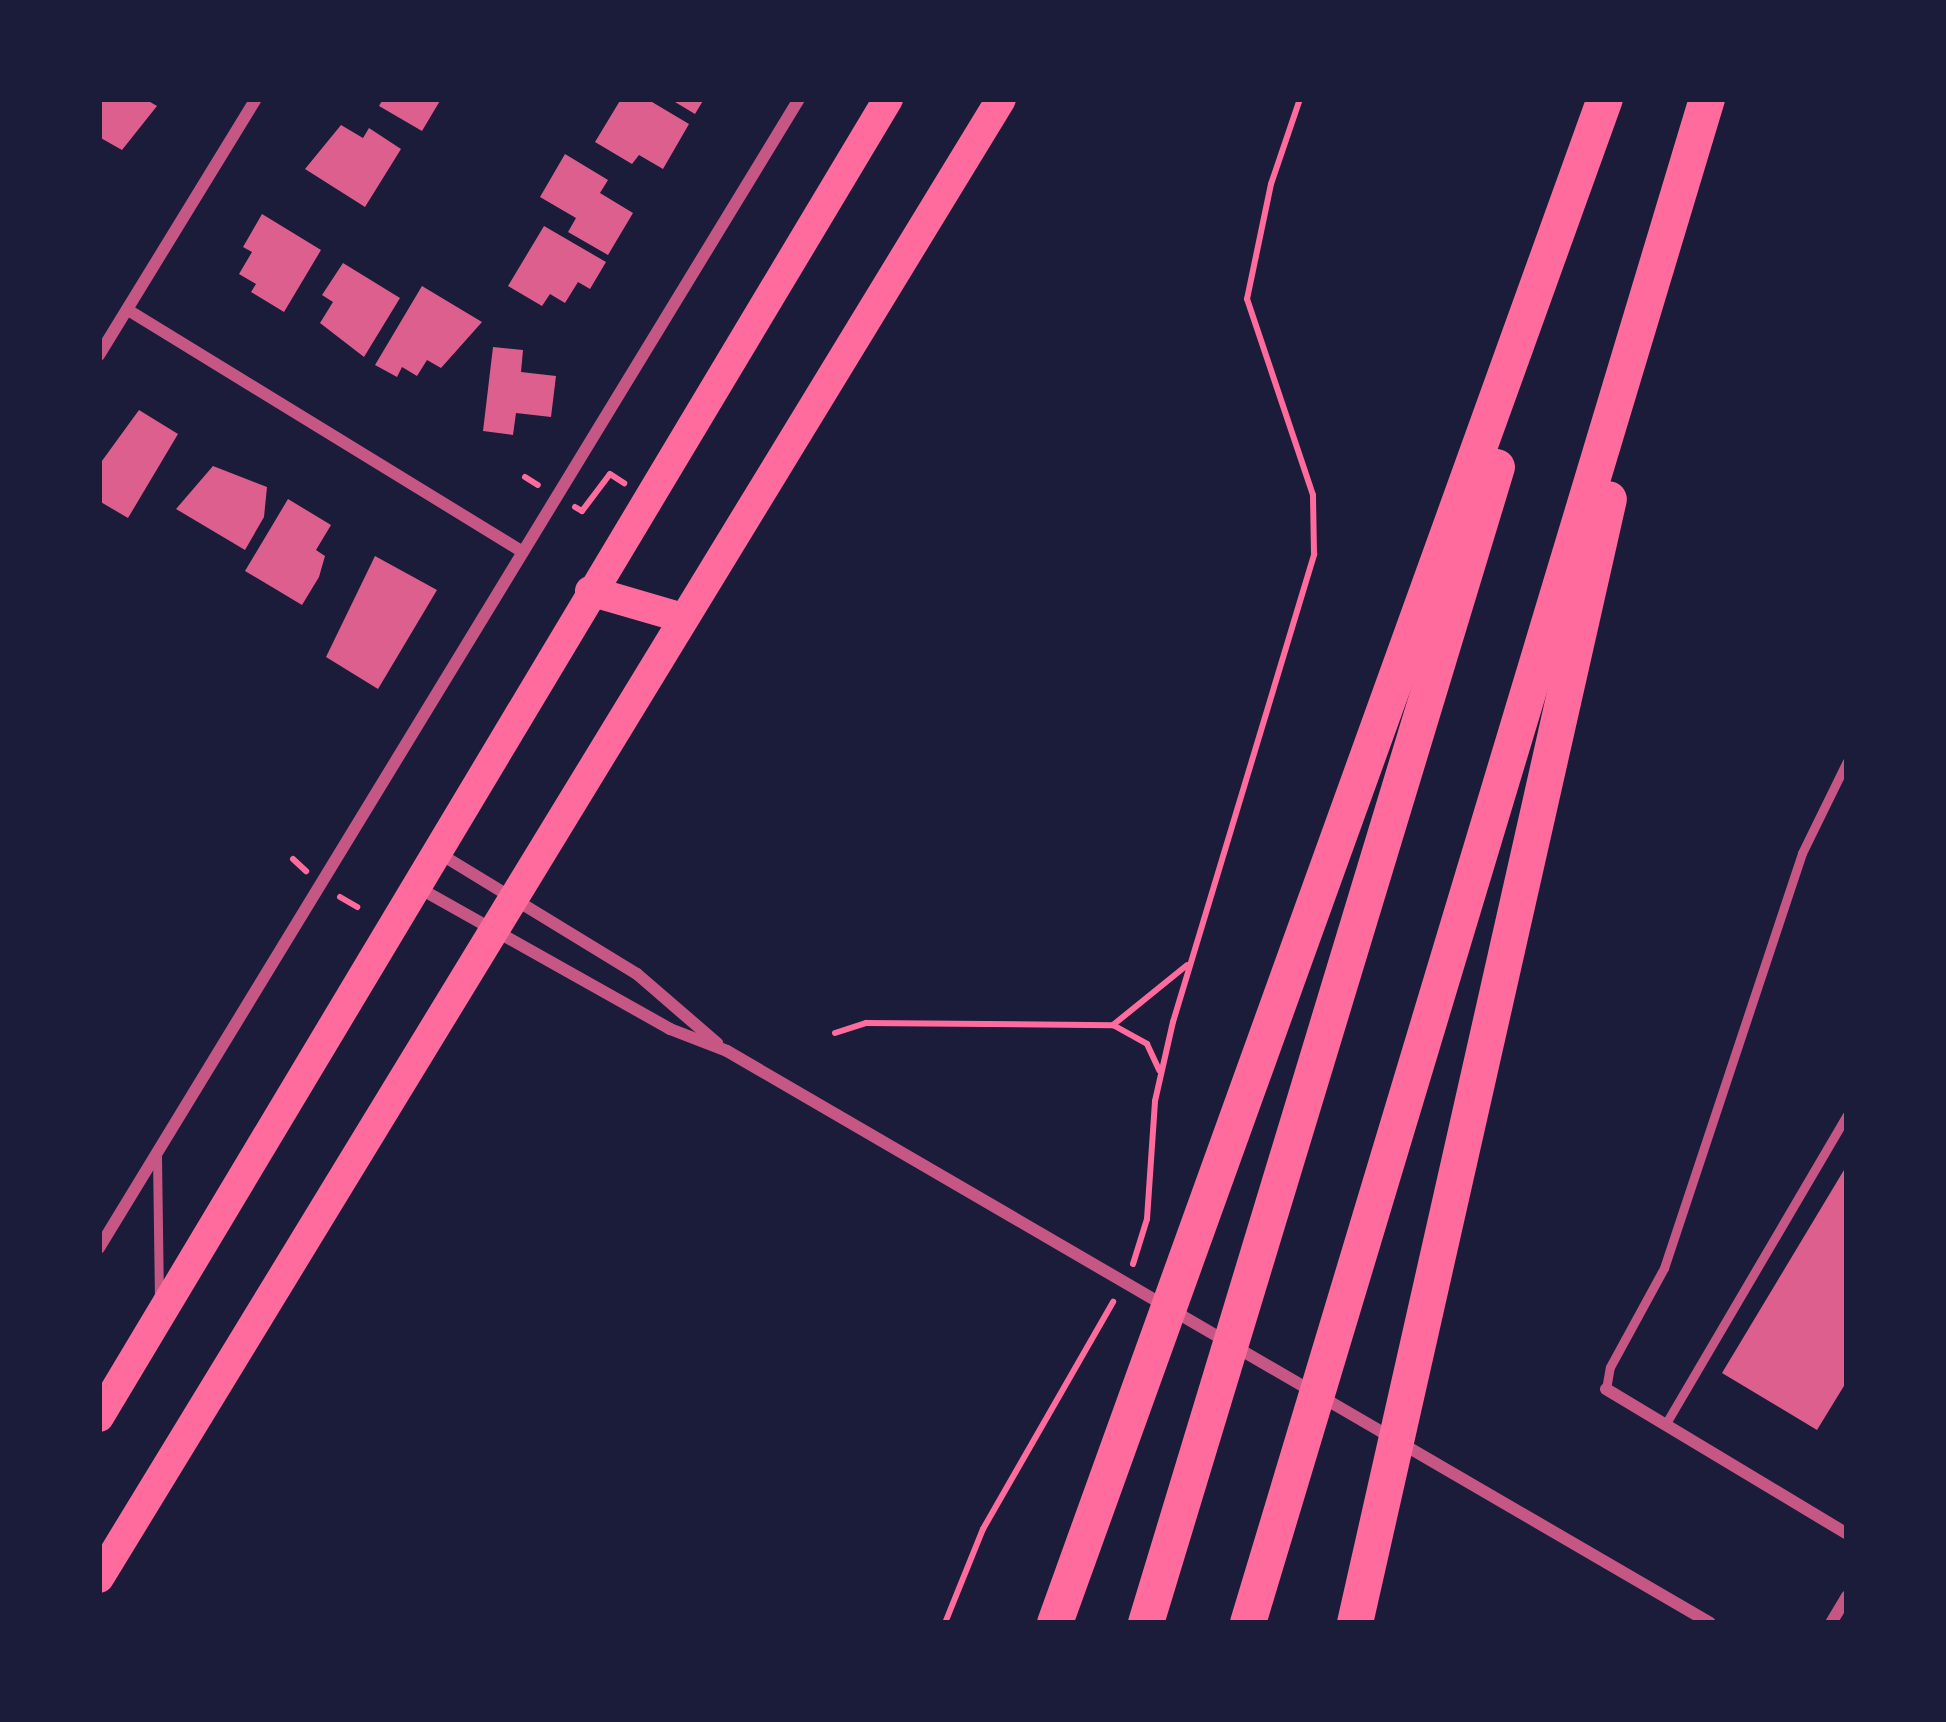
<!DOCTYPE html>
<style>
body{margin:0}
#map{position:relative;width:1946px;height:1722px;overflow:hidden;background:#1b1b3a;font-family:"Titillium Web",sans-serif}
div>[style]{position:absolute}
.building>*{inset:0;background:#dd5f8e}
.path>*{height:6px;margin:-3px;padding:0 3px;transform-origin:3px;border-radius:3px;background:#ff6b9d}
.service>*{height:9px;margin:-4.5px;padding:0 4.5px;transform-origin:4.5px;border-radius:4.5px;background:#c65784}
.minor>*{height:12px;margin:-6px;padding:0 6px;transform-origin:6px;border-radius:6px;background:#c65784}
.primary>*{height:30px;margin:-15px;padding:0 15px;transform-origin:15px;border-radius:15px;background:#ff6b9d}
.motorway>*{height:36px;margin:-18px;padding:0 18px;transform-origin:18px;border-radius:18px;background:#ff6b9d}
span{translate:-50% -50%;white-space:nowrap;text-align:center;line-height:1.15;-webkit-text-stroke:9px #1b1b3a;paint-order:stroke}
.frame{position:absolute;inset:0;border:102px solid #1b1b3a;pointer-events:none}
</style>
<div id="map">
<div class="building">
<div style="clip-path:polygon(99px 99px,145px 99px,157px 106px,122px 150px,99px 137px)"></div>
<div style="clip-path:polygon(383px 99px,441px 99px,422px 131px,379px 106px)"></div>
<div style="clip-path:polygon(621px 99px,647px 99px,689px 124px,663px 169px,639px 155px,632px 164px,595px 142px)"></div>
<div style="clip-path:polygon(670px 99px,704px 99px,695px 114px)"></div>
<div style="clip-path:polygon(341px 125px,363px 138px,369px 128px,401px 149px,365px 207px,305px 169px)"></div>
<div style="clip-path:polygon(565px 154px,608px 180px,600px 193px,633px 213px,608px 255px,568px 232px,576px 218px,540px 197px)"></div>
<div style="clip-path:polygon(262px 214px,321px 250px,284px 312px,251px 292px,256px 284px,239px 274px,252px 252px,243px 247px)"></div>
<div style="clip-path:polygon(544px 226px,606px 262px,590px 289px,578px 282px,565px 303px,550px 294px,542px 306px,508px 286px)"></div>
<div style="clip-path:polygon(343px 263px,400px 298px,364px 357px,320px 323px,333px 302px,322px 295px)"></div>
<div style="clip-path:polygon(422px 286px,482px 322px,441px 368px,427px 360px,417px 376px,402px 367px,397px 377px,375px 365px)"></div>
<div style="clip-path:polygon(493px 347px,523px 350px,521px 372px,556px 376px,551px 417px,516px 413px,513px 435px,483px 431px)"></div>
<div style="clip-path:polygon(139px 410px,178px 434px,128px 518px,99px 501px,99px 465px)"></div>
<div style="clip-path:polygon(213px 466px,267px 487px,264px 517px,245px 550px,176px 509px)"></div>
<div style="clip-path:polygon(288px 499px,331px 525px,316px 550px,325px 556px,319px 577px,302px 605px,245px 571px)"></div>
<div style="clip-path:polygon(375px 556px,437px 590px,378px 689px,326px 657px)"></div>
<div style="clip-path:polygon(1847px 1165px,1847px 1381px,1817px 1430px,1722px 1373px)"></div>
</div>
<div class="path">
<div style="left:525px;top:477px;width:15px;rotate:32deg"></div>
<div style="left:575px;top:507px;width:8px;rotate:30deg"></div>
<div style="left:582px;top:511px;width:46px;rotate:-52.9deg"></div>
<div style="left:610px;top:474px;width:17px;rotate:33deg"></div>
<div style="left:293px;top:859px;width:18px;rotate:43deg"></div>
<div style="left:340px;top:897px;width:20px;rotate:30deg"></div>
<div style="left:1113px;top:1025px;width:39px;rotate:29deg"></div>
<div style="left:1147px;top:1044px;width:29px;rotate:65deg"></div>
<div style="left:835px;top:1033px;width:33px;rotate:-18deg"></div>
<div style="left:866px;top:1023px;width:247px;rotate:0.5deg"></div>
<div style="left:1113px;top:1025px;width:95px;rotate:-39deg"></div>
<div style="left:1133px;top:1264px;width:47px;rotate:-72.7deg"></div>
<div style="left:1147px;top:1219px;width:118px;rotate:-86.1deg"></div>
<div style="left:1155px;top:1101px;width:81px;rotate:-77.2deg"></div>
<div style="left:1173px;top:1022px;width:489px;rotate:-73.2deg"></div>
<div style="left:1314px;top:554px;width:59px;rotate:-91deg"></div>
<div style="left:1313px;top:495px;width:207px;rotate:-108.6deg"></div>
<div style="left:1247px;top:299px;width:117px;rotate:-78.2deg"></div>
<div style="left:1271px;top:184px;width:90px;rotate:-71.2deg"></div>
<div style="left:945px;top:1623px;width:101px;rotate:-68deg"></div>
<div style="left:983px;top:1529px;width:262px;rotate:-60.2deg"></div>
</div>
<div class="service">
<div style="left:157px;top:1157px;width:139px;rotate:89.2deg"></div>
<div style="left:1606px;top:1389px;width:22px;rotate:-80deg"></div>
<div style="left:1610px;top:1367px;width:113px;rotate:-61.4deg"></div>
<div style="left:1664px;top:1268px;width:437px;rotate:-71.6deg"></div>
<div style="left:1802px;top:853px;width:102px;rotate:-63.9deg"></div>
<div style="left:1665px;top:1425px;width:359px;rotate:-59.6deg"></div>
</div>
<div class="minor">
<div style="left:128px;top:310px;width:463px;rotate:31.5deg"></div>
<div style="left:99px;top:355px;width:300px;rotate:-58.5deg"></div>
<div style="left:437px;top:852px;width:234px;rotate:31.4deg"></div>
<div style="left:637px;top:974px;width:106px;rotate:40.8deg"></div>
<div style="left:419px;top:888px;width:288px;rotate:29.3deg"></div>
<div style="left:670px;top:1029px;width:61px;rotate:21.1deg"></div>
<div style="left:727px;top:1051px;width:1137px;rotate:30.19deg"></div>
<div style="left:99px;top:1248px;width:1345px;rotate:-58.65deg"></div>
<div style="left:1606px;top:1389px;width:281px;rotate:31deg"></div>
<div style="left:1831px;top:1623px;width:31px;rotate:-59deg"></div>
</div>
<div class="primary">
<div style="left:590px;top:591px;width:97px;rotate:16.2deg"></div>
<div style="left:99px;top:1417px;width:1536px;rotate:-59.09deg"></div>
<div style="left:99px;top:1578px;width:1732px;rotate:-58.62deg"></div>
</div>
<div class="motorway">
<div style="left:1055px;top:1623px;width:1620px;rotate:-70.16deg"></div>
<div style="left:1146px;top:1623px;width:1208px;rotate:-73.11deg"></div>
<div style="left:1248px;top:1623px;width:1592px;rotate:-73.24deg"></div>
<div style="left:1355px;top:1623px;width:1152px;rotate:-77.27deg"></div>
</div>
<div class="frame"></div>
</div>
